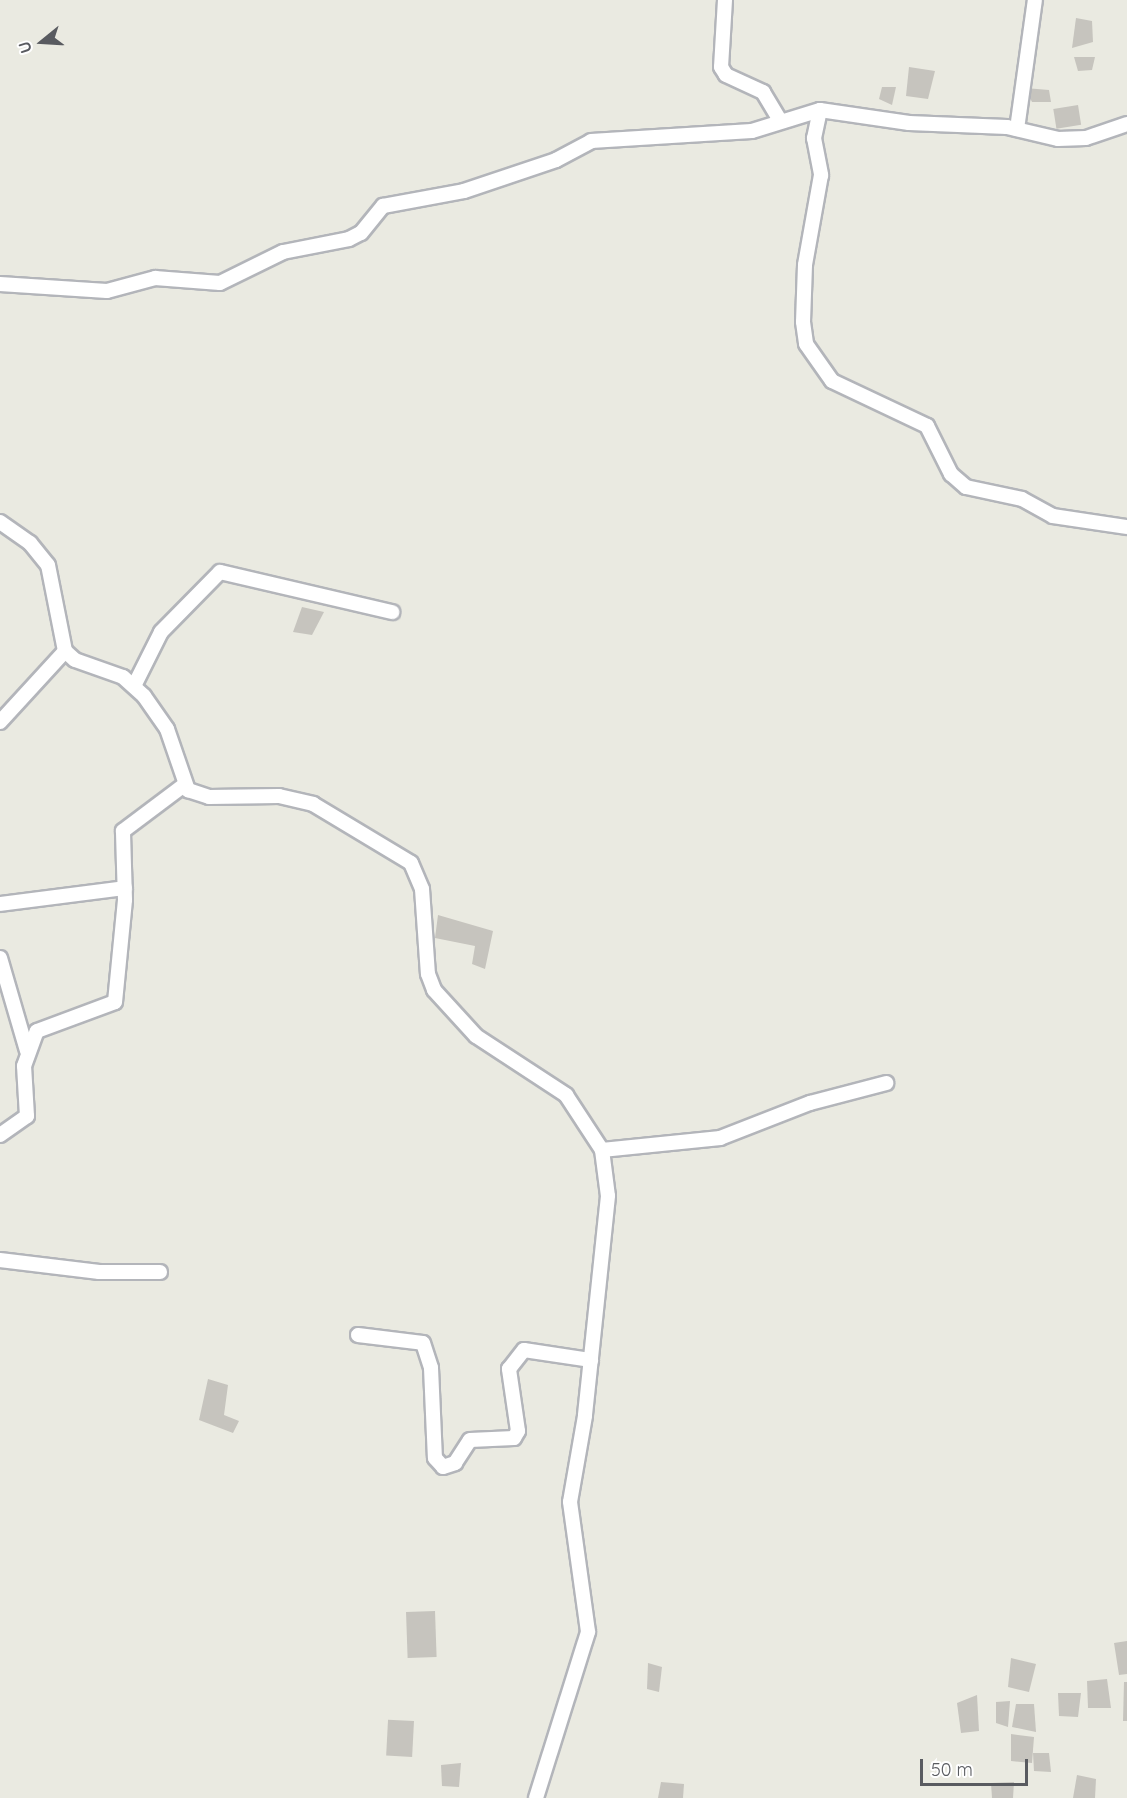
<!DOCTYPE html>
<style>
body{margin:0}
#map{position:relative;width:1127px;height:1798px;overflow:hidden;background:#eaeae1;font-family:Quicksand,sans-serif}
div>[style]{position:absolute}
.building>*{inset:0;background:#c6c4be;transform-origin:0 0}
.roads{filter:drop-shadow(2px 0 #b3b5ba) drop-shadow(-2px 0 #b3b5ba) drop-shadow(0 2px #b3b5ba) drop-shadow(0 -2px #b3b5ba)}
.minor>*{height:14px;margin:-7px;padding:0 7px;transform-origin:7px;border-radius:7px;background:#fff}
span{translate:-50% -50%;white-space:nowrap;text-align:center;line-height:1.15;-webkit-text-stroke:5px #fff;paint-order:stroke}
.north{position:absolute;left:12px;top:12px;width:60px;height:60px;-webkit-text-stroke:4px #fff;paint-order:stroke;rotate:252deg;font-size:16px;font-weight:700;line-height:24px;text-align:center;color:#595b60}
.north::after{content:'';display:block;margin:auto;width:21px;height:27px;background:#595b60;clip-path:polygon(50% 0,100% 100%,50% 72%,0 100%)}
.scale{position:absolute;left:920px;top:1759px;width:108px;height:27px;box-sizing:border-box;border:3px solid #595b60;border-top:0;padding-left:8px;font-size:18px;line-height:21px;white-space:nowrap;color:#595b60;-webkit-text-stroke:4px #fff;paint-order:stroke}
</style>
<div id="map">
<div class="building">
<div style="clip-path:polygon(1076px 18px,1092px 21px,1093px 42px,1072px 48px)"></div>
<div style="clip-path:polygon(1074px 57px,1095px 57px,1092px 70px,1078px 71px)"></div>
<div style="clip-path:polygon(909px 67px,935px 71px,928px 99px,906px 96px)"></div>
<div style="clip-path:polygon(882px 87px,896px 87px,892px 105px,879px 99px)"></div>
<div style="clip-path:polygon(1025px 88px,1049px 90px,1051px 102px,1032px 102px)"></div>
<div style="left:1078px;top:105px;width:20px;height:25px;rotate:81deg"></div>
<div style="clip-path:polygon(302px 607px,324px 612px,312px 635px,293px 632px)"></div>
<div style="clip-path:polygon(438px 915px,493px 931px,485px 969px,472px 964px,475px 946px,435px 938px)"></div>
<div style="clip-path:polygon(208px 1379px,228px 1385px,224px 1415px,239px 1421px,233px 1433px,199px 1420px)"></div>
<div style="left:435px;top:1611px;width:46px;height:29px;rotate:88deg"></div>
<div style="clip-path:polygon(1127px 1641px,1127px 1674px,1119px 1675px,1114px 1643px)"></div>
<div style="clip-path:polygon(1011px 1658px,1036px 1664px,1029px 1692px,1008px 1687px)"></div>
<div style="clip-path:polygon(648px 1663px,662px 1667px,659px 1692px,647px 1689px)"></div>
<div style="clip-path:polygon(1107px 1679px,1111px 1708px,1088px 1708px,1087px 1681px)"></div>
<div style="clip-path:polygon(1124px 1682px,1127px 1682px,1127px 1721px,1123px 1721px)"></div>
<div style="clip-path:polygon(1058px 1693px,1081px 1693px,1078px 1717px,1059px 1716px)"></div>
<div style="clip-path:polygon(977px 1695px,979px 1731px,961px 1733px,957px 1703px)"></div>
<div style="clip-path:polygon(1010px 1701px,1008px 1727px,996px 1723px,996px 1702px)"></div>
<div style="clip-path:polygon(1016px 1704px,1034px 1704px,1036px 1732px,1012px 1727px)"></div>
<div style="left:414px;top:1721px;width:36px;height:26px;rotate:93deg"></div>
<div style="clip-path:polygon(1011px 1734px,1034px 1737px,1032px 1763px,1011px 1761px)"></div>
<div style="clip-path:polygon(1033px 1753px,1049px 1753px,1051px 1772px,1034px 1771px)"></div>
<div style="clip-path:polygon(461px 1763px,459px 1787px,442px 1786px,441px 1765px)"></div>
<div style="clip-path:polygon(1077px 1775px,1096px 1779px,1095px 1798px,1073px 1798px)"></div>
<div style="clip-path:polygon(661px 1782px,684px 1784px,683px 1798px,658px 1798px)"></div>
<div style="clip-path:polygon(1014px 1782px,1013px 1798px,992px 1798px,991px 1783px)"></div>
</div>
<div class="roads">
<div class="minor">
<div style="left:725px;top:0;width:67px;rotate:93.4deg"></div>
<div style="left:721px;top:67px;width:9px;rotate:58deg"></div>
<div style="left:726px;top:75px;width:41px;rotate:24.7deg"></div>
<div style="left:763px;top:92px;width:33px;rotate:59deg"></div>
<div style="left:820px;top:110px;width:29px;rotate:102deg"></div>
<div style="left:814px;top:138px;width:38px;rotate:79deg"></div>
<div style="left:821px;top:175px;width:91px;rotate:100.1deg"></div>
<div style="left:805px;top:265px;width:57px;rotate:92deg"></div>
<div style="left:803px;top:322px;width:22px;rotate:82deg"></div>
<div style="left:806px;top:344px;width:45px;rotate:54.9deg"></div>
<div style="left:832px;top:381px;width:105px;rotate:25.3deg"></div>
<div style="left:927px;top:426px;width:54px;rotate:63.4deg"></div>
<div style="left:951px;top:474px;width:20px;rotate:41deg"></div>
<div style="left:966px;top:487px;width:57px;rotate:12.1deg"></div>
<div style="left:1022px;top:499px;width:35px;rotate:29deg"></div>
<div style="left:1053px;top:516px;width:75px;rotate:8.5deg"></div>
<div style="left:1017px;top:129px;width:130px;rotate:-82.1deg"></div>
<div style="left:0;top:284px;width:107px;rotate:3.7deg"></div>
<div style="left:107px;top:291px;width:50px;rotate:-15.2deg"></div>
<div style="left:155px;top:278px;width:65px;rotate:4.4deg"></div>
<div style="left:220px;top:283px;width:70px;rotate:-26.2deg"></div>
<div style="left:283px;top:252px;width:67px;rotate:-11.1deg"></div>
<div style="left:349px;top:239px;width:13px;rotate:-27deg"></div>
<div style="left:361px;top:233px;width:35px;rotate:-51deg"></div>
<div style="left:383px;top:206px;width:82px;rotate:-10.5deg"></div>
<div style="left:464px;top:191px;width:97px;rotate:-18.6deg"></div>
<div style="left:556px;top:160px;width:40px;rotate:-28deg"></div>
<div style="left:591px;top:141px;width:161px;rotate:-3.6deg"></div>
<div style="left:752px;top:131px;width:71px;rotate:-17.2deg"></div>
<div style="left:820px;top:110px;width:90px;rotate:8.3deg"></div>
<div style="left:909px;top:123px;width:98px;rotate:2.3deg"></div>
<div style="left:1007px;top:127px;width:52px;rotate:13.2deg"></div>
<div style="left:1058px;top:139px;width:28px;rotate:-2deg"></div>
<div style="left:1086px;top:138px;width:43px;rotate:-18.9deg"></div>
<div style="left:0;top:522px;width:37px;rotate:35deg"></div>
<div style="left:30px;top:543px;width:28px;rotate:51deg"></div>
<div style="left:48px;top:565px;width:88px;rotate:78.8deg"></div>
<div style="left:65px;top:651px;width:13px;rotate:42deg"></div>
<div style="left:75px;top:660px;width:51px;rotate:19.5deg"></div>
<div style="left:123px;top:677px;width:28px;rotate:42deg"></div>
<div style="left:144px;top:696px;width:40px;rotate:55.1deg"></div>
<div style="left:167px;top:729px;width:65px;rotate:71deg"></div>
<div style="left:188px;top:790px;width:22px;rotate:18deg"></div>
<div style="left:209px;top:797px;width:70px;rotate:-0.8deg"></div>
<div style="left:279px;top:796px;width:35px;rotate:13deg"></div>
<div style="left:313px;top:804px;width:114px;rotate:31deg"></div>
<div style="left:411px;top:863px;width:28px;rotate:67deg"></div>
<div style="left:422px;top:889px;width:85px;rotate:86deg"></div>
<div style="left:428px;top:974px;width:17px;rotate:69deg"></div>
<div style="left:434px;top:990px;width:62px;rotate:47.6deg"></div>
<div style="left:476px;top:1036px;width:108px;rotate:33.2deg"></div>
<div style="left:566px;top:1095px;width:66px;rotate:56.8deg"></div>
<div style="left:602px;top:1150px;width:46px;rotate:82.6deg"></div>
<div style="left:608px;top:1196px;width:221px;rotate:96deg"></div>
<div style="left:585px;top:1416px;width:87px;rotate:99.9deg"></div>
<div style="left:570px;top:1502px;width:131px;rotate:82.1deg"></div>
<div style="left:588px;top:1632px;width:174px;rotate:107.4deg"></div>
<div style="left:134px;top:686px;width:60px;rotate:-63.4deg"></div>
<div style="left:161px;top:632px;width:84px;rotate:-45.5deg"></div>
<div style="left:220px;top:572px;width:177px;rotate:13.1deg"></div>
<div style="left:0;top:722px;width:96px;rotate:-47.5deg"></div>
<div style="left:0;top:904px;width:126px;rotate:-7.3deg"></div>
<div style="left:0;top:958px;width:97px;rotate:73.8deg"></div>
<div style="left:0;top:1135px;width:33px;rotate:-35deg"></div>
<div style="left:27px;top:1116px;width:50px;rotate:-93.4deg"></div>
<div style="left:24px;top:1066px;width:37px;rotate:-70deg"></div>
<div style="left:37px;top:1031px;width:83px;rotate:-20.4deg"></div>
<div style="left:115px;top:1002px;width:102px;rotate:-84.4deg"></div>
<div style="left:125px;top:900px;width:69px;rotate:-91.7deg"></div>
<div style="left:123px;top:831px;width:76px;rotate:-37deg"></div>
<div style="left:602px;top:1150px;width:119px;rotate:-5.8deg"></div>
<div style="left:720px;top:1138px;width:97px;rotate:-21.3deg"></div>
<div style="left:810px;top:1103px;width:79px;rotate:-14.7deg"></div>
<div style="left:0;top:1260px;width:100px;rotate:6.9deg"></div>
<div style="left:99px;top:1272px;width:61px"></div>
<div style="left:358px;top:1335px;width:65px;rotate:7deg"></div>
<div style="left:423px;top:1343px;width:26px;rotate:72deg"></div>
<div style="left:431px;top:1368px;width:90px;rotate:87.5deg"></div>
<div style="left:435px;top:1458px;width:12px;rotate:48deg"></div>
<div style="left:443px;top:1467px;width:13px;rotate:-18deg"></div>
<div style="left:455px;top:1463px;width:27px;rotate:-57deg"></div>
<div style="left:470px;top:1440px;width:44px;rotate:-2.6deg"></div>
<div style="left:514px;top:1438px;width:8px;rotate:-60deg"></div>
<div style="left:518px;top:1431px;width:63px;rotate:-98.3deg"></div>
<div style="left:509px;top:1369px;width:24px;rotate:-52deg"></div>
<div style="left:524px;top:1350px;width:68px;rotate:8.5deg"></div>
</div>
</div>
<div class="north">U</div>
<div class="scale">50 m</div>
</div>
